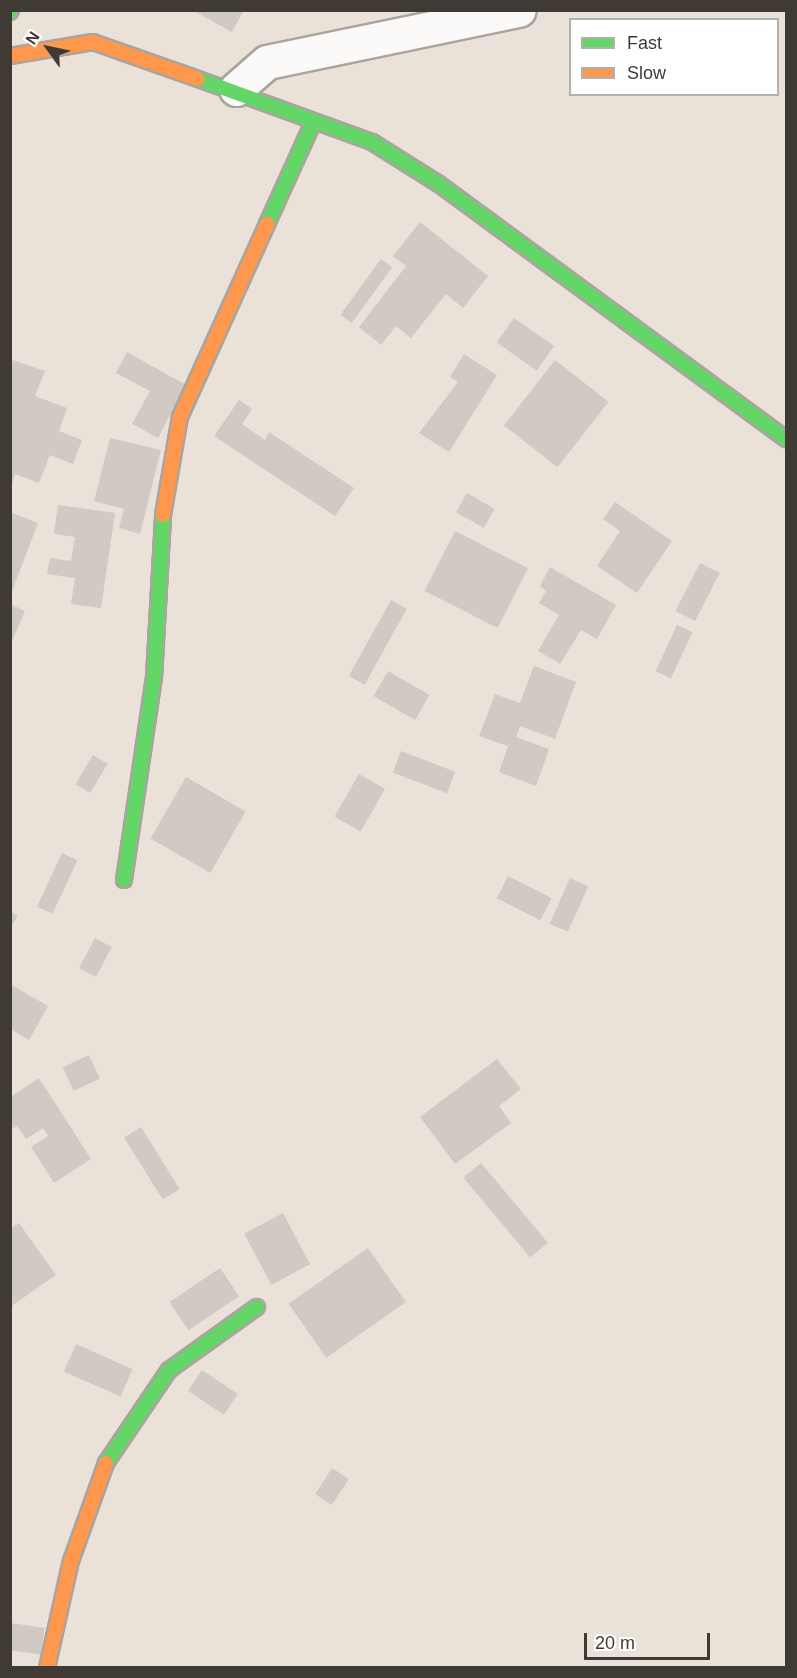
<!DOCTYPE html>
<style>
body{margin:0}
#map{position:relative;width:797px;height:1678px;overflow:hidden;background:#eae1d9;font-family:Helvetica,sans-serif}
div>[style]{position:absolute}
.building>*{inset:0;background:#d1cac4;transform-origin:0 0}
.roads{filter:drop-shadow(2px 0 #aba49e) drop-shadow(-2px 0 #aba49e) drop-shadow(0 2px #aba49e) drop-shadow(0 -2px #aba49e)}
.street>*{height:33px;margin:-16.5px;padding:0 16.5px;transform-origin:16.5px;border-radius:16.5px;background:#fcfaf9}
.fast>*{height:14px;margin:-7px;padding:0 7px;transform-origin:7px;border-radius:7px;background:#63d668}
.slow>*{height:14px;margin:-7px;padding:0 7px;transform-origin:7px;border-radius:7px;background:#ff974d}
span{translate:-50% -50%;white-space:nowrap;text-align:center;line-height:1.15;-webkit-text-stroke:5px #fff;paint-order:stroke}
.frame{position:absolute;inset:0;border:12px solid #403a35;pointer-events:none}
.legend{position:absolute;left:569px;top:18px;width:210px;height:78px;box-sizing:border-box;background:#fff;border:2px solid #b3b0ae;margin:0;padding:8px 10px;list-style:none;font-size:18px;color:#403a35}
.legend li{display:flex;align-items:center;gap:12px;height:30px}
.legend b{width:30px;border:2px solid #b3b0ae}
.north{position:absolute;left:18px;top:18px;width:60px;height:60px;-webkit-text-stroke:4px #fff;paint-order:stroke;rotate:303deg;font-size:16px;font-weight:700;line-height:24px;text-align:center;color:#403a35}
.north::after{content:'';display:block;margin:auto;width:21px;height:27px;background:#403a35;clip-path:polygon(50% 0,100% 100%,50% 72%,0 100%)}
.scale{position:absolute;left:584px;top:1633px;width:126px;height:27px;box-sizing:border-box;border:3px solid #403a35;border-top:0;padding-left:8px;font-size:18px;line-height:21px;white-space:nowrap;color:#403a35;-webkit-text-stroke:4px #fff;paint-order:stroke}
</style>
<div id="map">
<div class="building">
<div style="clip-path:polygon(192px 10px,244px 10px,232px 32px)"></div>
<div style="clip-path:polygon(420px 222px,488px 276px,463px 308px,446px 294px,411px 338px,396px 326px,381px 345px,359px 327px,406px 266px,393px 256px)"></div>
<div style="left:381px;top:259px;width:14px;height:69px;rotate:36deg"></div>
<div style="left:514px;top:318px;width:49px;height:30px;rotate:35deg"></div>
<div style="clip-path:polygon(127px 352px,186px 385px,158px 438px,132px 424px,150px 391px,116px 373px)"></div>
<div style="clip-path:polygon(464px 354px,497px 375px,449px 452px,419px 433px,458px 382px,450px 377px)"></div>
<div style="clip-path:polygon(10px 359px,45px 371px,35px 396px,67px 408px,59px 431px,82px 440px,73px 464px,50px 455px,39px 483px,15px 474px,11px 487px)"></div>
<div style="left:555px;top:360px;width:68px;height:83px;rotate:38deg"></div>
<div style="clip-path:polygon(239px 400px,252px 409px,242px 424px,265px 440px,269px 432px,354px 488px,335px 516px,214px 436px)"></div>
<div style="clip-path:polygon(110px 438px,161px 450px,140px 534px,119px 528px,124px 509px,94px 501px)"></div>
<div style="left:467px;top:493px;width:32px;height:22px;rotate:30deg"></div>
<div style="clip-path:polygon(615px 502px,672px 541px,637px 593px,597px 566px,620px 531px,603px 519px)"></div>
<div style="clip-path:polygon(58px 505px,115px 513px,101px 608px,71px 604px,75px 578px,47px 574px,50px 558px,71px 561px,75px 537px,54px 534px)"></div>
<div style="clip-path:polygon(10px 512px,38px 523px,11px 594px,10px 594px)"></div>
<div style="left:455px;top:531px;width:82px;height:67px;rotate:27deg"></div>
<div style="left:700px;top:563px;width:22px;height:54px;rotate:27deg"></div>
<div style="clip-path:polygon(550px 567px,616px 605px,597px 639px,581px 630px,560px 664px,538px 651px,559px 615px,539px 603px,546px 591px,540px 586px)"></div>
<div style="left:391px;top:600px;width:18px;height:87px;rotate:29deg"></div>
<div style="clip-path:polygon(10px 604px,25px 611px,10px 646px)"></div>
<div style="left:677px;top:625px;width:17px;height:51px;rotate:25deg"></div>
<div style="clip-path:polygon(534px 666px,576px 682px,555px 739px,520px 726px,516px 737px,549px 749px,536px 786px,499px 772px,508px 746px,479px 736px,495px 694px,520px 703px)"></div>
<div style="left:388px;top:671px;width:48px;height:29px;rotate:30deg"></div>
<div style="left:401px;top:751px;width:58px;height:23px;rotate:21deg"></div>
<div style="left:93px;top:755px;width:17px;height:34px;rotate:31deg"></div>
<div style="left:359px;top:774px;width:30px;height:49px;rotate:30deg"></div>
<div style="left:186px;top:777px;width:69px;height:71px;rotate:30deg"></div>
<div style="left:62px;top:853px;width:17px;height:59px;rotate:25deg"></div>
<div style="left:508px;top:876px;width:49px;height:25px;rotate:27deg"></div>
<div style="left:570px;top:878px;width:20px;height:50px;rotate:24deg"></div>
<div style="clip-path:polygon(10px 911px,18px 916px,10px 928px)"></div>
<div style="left:95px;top:938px;width:19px;height:34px;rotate:28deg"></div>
<div style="clip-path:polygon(10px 984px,48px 1006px,29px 1040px,10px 1029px)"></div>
<div style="left:89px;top:1055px;width:26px;height:29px;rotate:65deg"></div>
<div style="clip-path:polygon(497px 1059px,521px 1089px,499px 1106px,511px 1123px,455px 1164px,420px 1117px)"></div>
<div style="clip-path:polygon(39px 1078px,91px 1159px,54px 1183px,31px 1147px,48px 1136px,43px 1128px,26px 1139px,17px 1126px,10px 1130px,10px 1097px)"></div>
<div style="left:141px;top:1127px;width:73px;height:20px;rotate:58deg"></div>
<div style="left:481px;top:1163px;width:104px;height:23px;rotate:50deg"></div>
<div style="left:283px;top:1213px;width:58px;height:44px;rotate:62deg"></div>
<div style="clip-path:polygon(19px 1223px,56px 1275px,10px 1307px,10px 1229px)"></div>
<div style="left:368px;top:1248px;width:66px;height:97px;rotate:55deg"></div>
<div style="left:220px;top:1268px;width:34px;height:61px;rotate:56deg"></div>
<div style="left:76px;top:1344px;width:62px;height:30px;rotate:24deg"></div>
<div style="left:202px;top:1370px;width:43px;height:25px;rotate:34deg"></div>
<div style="left:332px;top:1468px;width:20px;height:31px;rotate:33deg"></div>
<div style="left:10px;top:1623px;width:35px;height:27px;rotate:8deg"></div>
</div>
<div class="roads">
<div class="street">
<div style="left:236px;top:89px;width:41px;rotate:-41.1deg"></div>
<div style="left:267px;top:62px;width:257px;rotate:-11.7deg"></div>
</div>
<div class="fast">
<div style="left:10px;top:12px;width:2px;rotate:-63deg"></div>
<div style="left:198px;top:79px;width:185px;rotate:19.9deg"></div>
<div style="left:372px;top:142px;width:79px;rotate:32.1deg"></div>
<div style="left:439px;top:184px;width:431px;rotate:36.3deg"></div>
<div style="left:267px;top:224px;width:109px;rotate:-65.6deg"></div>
<div style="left:124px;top:880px;width:204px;rotate:-81.6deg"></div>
<div style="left:154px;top:678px;width:163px;rotate:-86.8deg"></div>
<div style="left:106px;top:1463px;width:112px;rotate:-55.9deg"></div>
<div style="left:169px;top:1370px;width:108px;rotate:-35.6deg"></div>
</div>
<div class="slow">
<div style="left:10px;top:56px;width:84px;rotate:-9.6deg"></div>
<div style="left:93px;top:42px;width:111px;rotate:19.4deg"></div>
<div style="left:163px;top:515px;width:99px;rotate:-80.2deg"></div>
<div style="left:180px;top:417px;width:212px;rotate:-65.7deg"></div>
<div style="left:47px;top:1668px;width:110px;rotate:-77.4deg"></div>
<div style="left:71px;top:1561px;width:104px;rotate:-70.3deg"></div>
</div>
</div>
<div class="frame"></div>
<ul class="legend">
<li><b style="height:8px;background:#63d668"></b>Fast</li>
<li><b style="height:8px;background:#ff974d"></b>Slow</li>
</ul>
<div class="north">N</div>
<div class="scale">20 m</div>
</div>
